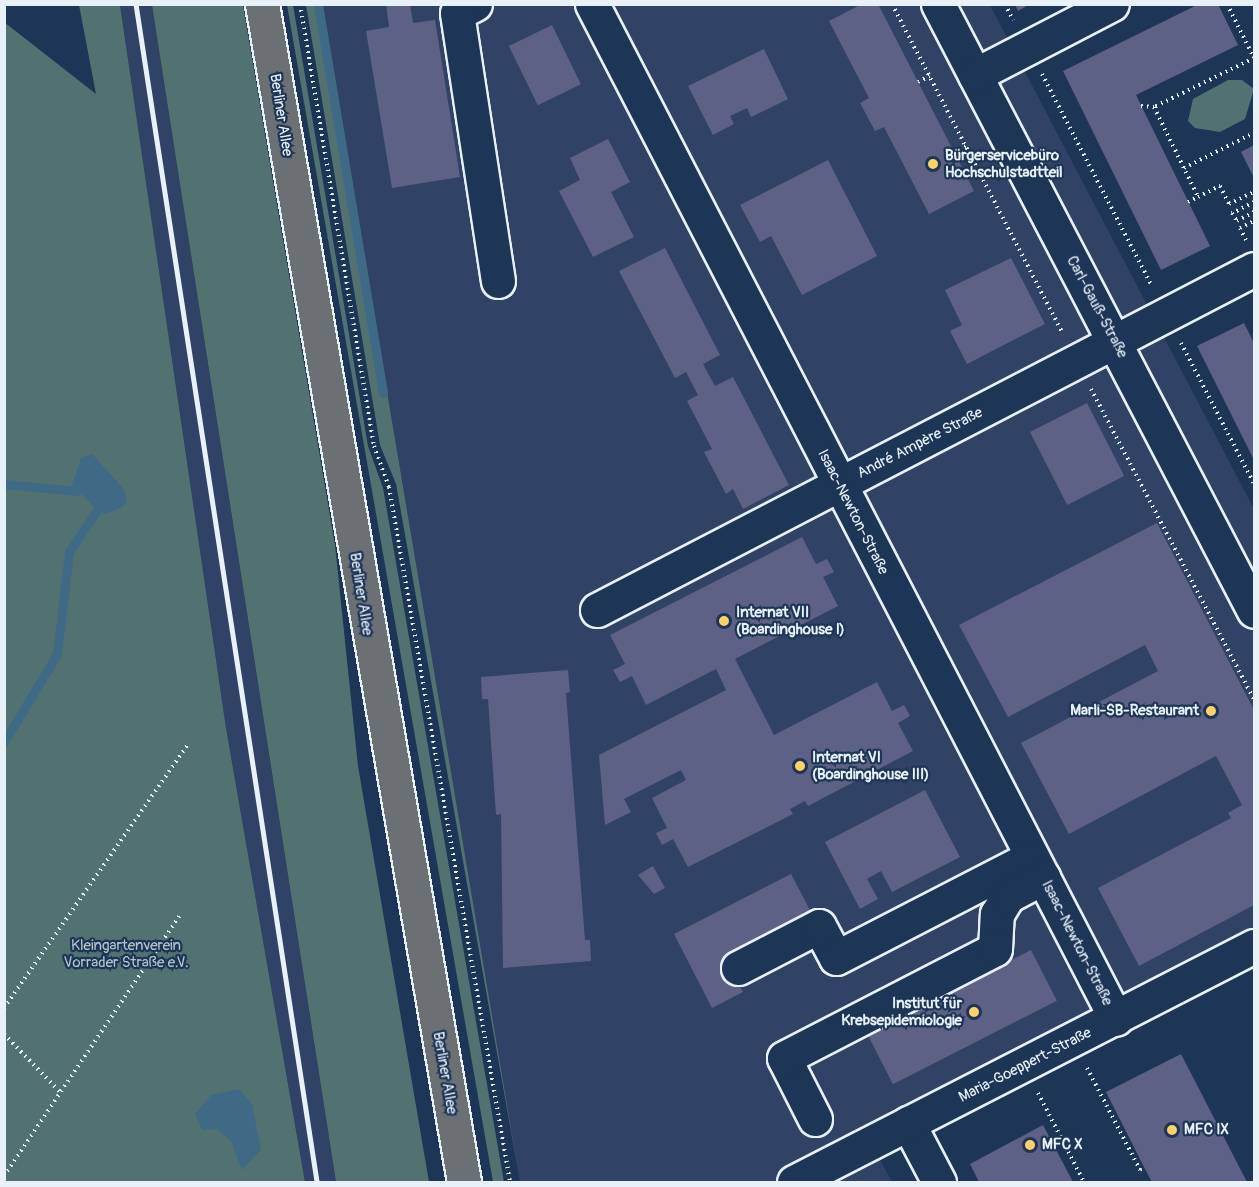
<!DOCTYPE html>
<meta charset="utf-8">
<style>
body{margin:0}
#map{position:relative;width:1259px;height:1187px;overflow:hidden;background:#1d3557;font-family:Pangolin,sans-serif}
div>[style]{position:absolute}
.built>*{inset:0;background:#304265}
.green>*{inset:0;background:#527272}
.water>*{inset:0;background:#3f6a85}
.stream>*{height:9px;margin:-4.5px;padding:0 4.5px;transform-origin:4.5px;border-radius:4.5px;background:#3f6a85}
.building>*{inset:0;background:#5d6186;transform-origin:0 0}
.path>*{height:4px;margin-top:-2px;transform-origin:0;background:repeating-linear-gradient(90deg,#e8f1f8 0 1.5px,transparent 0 6px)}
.roads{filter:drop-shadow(2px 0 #e8f1f8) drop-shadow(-2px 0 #e8f1f8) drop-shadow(0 2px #e8f1f8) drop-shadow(0 -2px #e8f1f8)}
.minor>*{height:33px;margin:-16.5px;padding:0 16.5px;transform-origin:16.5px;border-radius:16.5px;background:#1d3557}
.major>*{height:33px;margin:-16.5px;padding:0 16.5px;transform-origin:16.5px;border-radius:16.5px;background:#6b7074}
.rail>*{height:4.5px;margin:-2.25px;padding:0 2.25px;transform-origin:2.25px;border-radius:2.25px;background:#e8f1f8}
.dots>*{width:16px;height:16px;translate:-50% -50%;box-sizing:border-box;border:3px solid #1d3557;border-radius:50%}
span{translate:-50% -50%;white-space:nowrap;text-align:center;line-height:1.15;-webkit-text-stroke:4.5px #1d3557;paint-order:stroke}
.street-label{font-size:15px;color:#e8f1f8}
.poi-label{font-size:15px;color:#e8f1f8;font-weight:700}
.left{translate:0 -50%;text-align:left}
.right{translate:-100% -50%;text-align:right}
.park-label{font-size:15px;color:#b4c5c9}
.frame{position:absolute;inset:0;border:6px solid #e8f1f8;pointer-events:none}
</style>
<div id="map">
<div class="built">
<div style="clip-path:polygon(120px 5px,152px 5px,336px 1182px,305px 1182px,226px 728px)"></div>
<div style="clip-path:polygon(322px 5px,990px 5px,1254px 509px,1254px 932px,864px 1130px,892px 1182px,520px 1182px)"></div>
</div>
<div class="green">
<div style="clip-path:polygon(79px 5px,120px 5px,226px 728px,305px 1182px,5px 1182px,4px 22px,96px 94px)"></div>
<div style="clip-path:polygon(152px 5px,243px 5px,335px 545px,358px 766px,429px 1182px,336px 1182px)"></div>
<div style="clip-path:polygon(287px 5px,293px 5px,368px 446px,383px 488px,504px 1182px,493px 1182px)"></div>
<div style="clip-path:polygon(306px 5px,322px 5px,520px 1182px,396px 484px,380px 445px)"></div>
<div style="clip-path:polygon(1228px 80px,1242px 80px,1254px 89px,1245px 119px,1220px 132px,1195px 128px,1188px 121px,1193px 99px)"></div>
</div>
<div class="water">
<div style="clip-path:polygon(92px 454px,124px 489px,127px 502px,121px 508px,105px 514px,97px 510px,72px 485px,81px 458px)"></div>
<div style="clip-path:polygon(239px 1089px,252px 1104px,261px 1150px,242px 1170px,231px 1141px,217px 1129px,202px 1130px,195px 1114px,211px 1095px)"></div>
</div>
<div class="stream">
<div style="left:318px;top:4px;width:394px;rotate:80.5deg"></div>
<div style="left:4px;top:484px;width:73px;rotate:5.5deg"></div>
<div style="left:4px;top:742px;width:103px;rotate:-58.9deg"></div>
<div style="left:57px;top:654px;width:103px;rotate:-83.3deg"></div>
<div style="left:69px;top:552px;width:50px;rotate:-56.3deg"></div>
</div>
<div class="building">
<div style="clip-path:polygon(386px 4px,410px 4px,413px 23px,435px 20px,460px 177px,392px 188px,366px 31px,389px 27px)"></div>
<div style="clip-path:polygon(862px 4px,878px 4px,974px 191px,929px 214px,884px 127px,875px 131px,860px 103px,869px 98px,829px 21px)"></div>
<div style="clip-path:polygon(1015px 4px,1030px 4px,1018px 11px)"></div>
<div style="clip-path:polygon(1199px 4px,1218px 4px,1238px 45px,1136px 95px,1210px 246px,1161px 270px,1063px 71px)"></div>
<div style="left:552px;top:25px;width:66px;height:48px;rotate:64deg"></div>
<div style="clip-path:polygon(764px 49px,788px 99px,751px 117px,747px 108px,730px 116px,734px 124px,713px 135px,688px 86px)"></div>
<div style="clip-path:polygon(608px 139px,630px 182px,611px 192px,634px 237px,593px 257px,559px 191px,580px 180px,570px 158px)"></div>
<div style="clip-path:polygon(1254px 145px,1254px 178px,1241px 152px)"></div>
<div style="clip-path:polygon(828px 160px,877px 256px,802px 295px,771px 236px,760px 242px,740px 205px)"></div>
<div style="clip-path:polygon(665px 248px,720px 355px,703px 364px,715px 386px,733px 377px,789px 485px,743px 509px,733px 489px,726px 494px,704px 452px,712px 449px,687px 401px,698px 395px,686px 372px,675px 378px,619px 271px)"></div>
<div style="clip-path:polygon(1011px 258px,1045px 324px,967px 364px,950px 331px,962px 325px,945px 290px)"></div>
<div style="clip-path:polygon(1244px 323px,1254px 343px,1254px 460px,1197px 346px)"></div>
<div style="left:1087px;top:403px;width:82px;height:64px;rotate:63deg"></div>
<div style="clip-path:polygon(1157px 523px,1254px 710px,1254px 905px,1139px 966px,1098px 888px,1231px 818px,1228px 813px,1242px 805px,1216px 756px,1069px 834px,1021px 743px,1158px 671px,1145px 645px,1008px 717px,959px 625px)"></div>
<div style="clip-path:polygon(802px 537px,816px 564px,827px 559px,834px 572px,823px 577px,838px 606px,735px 659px,774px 735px,877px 682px,892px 711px,904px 705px,910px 716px,898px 723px,913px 751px,808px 806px,805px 801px,790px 809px,793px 814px,688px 867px,673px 839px,662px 845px,656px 833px,667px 828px,652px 798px,686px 780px,681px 770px,624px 799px,631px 812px,605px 825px,599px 755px,726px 690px,716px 669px,646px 705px,632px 676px,620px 682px,613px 670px,625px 664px,610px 635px)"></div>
<div style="clip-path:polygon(568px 670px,570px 692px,566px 693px,585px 940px,590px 940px,591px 961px,503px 968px,501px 814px,496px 815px,488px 699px,482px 699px,481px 677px)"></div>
<div style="clip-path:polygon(925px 790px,960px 857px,892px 892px,881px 871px,867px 879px,878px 899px,860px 909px,825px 842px)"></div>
<div style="clip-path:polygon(653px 866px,665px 888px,654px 894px,638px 875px)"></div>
<div style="clip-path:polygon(791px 874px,811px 912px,724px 957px,743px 992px,712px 1008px,674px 934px)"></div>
<div style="left:1031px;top:950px;width:57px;height:184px;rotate:63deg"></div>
<div style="clip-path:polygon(1181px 1054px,1247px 1182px,1152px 1182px,1144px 1167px,1106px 1092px)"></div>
<div style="clip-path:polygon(1043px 1125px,1073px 1182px,979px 1182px,970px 1164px)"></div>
</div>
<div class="path">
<div style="left:300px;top:4px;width:448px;rotate:80.5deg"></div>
<div style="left:374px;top:446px;width:44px;rotate:69.9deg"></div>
<div style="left:389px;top:487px;width:705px;rotate:80.12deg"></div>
<div style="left:892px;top:4px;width:372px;rotate:62.6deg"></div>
<div style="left:1005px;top:4px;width:18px;rotate:63deg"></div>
<div style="left:1227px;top:4px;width:60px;rotate:63.4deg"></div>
<div style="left:1254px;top:58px;width:111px;rotate:153.9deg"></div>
<div style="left:1154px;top:107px;width:100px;rotate:63.9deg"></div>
<div style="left:1198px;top:197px;width:25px;rotate:-27deg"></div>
<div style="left:1220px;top:186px;width:20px;rotate:63deg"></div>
<div style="left:1229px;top:204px;width:28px;rotate:-26deg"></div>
<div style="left:1042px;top:74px;width:239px;rotate:62.6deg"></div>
<div style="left:918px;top:82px;width:13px;rotate:-27deg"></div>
<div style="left:1141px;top:106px;width:13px;rotate:4deg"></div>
<div style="left:954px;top:153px;width:14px;rotate:-30deg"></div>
<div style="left:1184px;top:168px;width:78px;rotate:-26.6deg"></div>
<div style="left:4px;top:191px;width:1px;rotate:-45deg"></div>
<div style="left:1188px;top:202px;width:11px;rotate:-27deg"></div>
<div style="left:1254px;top:202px;width:25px;rotate:153deg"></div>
<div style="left:1232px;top:213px;width:9px;rotate:58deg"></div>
<div style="left:1237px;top:221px;width:19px;rotate:-28deg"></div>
<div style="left:1246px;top:240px;width:13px;rotate:-117deg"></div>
<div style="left:1240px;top:228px;width:16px;rotate:-27deg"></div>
<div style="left:1181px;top:343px;width:159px;rotate:62.6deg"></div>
<div style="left:1091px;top:389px;width:351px;rotate:62.3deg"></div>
<div style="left:4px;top:1008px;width:320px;rotate:-55.1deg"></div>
<div style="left:4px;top:1034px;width:82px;rotate:46deg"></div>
<div style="left:1087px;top:1068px;width:115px;rotate:62.5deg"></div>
<div style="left:1140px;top:1170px;width:5px;rotate:-37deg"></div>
<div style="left:1038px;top:1093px;width:100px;rotate:62.7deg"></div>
<div style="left:4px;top:1176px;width:315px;rotate:-56deg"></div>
</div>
<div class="roads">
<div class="minor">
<div style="left:475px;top:4px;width:20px;rotate:153deg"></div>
<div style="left:457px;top:13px;width:271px;rotate:81.3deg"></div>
<div style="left:592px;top:4px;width:1142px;rotate:62.69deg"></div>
<div style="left:938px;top:4px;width:684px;rotate:62.5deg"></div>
<div style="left:975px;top:75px;width:154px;rotate:-27.4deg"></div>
<div style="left:597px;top:610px;width:740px;rotate:-27.43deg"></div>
<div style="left:738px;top:968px;width:91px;rotate:-27.4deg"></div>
<div style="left:819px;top:926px;width:36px;rotate:62deg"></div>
<div style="left:836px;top:958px;width:220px;rotate:-27.3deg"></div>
<div style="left:815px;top:1119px;width:68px;rotate:-116.9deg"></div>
<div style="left:784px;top:1058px;width:237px;rotate:-27.3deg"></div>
<div style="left:995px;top:949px;width:35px;rotate:-87deg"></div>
<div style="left:997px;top:914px;width:21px;rotate:-59deg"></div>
<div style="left:1008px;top:896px;width:40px;rotate:-28deg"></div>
<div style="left:908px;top:1123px;width:67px;rotate:62.3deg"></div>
<div style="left:794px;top:1182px;width:517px;rotate:-27.16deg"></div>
</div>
<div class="major">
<div style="left:262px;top:4px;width:1195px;rotate:80.27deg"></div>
</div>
</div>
<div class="rail">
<div style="left:136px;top:4px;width:1192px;rotate:81.26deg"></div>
</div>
<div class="dots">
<div style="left:933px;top:164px;background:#ffd166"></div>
<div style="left:724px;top:621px;background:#ffd166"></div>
<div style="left:1211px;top:711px;background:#ffd166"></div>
<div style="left:800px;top:766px;background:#ffd166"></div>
<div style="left:974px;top:1012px;background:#ffd166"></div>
<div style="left:1172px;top:1130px;background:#ffd166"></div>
<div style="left:1030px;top:1145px;background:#ffd166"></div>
</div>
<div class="street-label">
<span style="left:281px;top:115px;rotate:81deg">Berliner Allee</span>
<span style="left:1097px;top:307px;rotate:62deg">Carl-Gauß-Straße</span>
<span style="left:920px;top:443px;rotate:-27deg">André Ampère Straße</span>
<span style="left:853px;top:512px;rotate:63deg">Isaac-Newton-Straße</span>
<span style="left:361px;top:594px;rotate:81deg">Berliner Allee</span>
<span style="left:1077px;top:943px;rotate:63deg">Isaac-Newton-Straße</span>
<span style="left:1025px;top:1065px;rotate:-27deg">Maria-Goeppert-Straße</span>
<span style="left:445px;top:1073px;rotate:80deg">Berliner Allee</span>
</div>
<div class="poi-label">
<span class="left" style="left:945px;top:164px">Bürgerservicebüro<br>Hochschulstadtteil</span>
<span class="left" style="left:736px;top:621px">Internat VII<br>(Boardinghouse I)</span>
<span class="right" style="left:1199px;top:711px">Marli-SB-Restaurant</span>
<span class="left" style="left:812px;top:766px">Internat VI<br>(Boardinghouse III)</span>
<span class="right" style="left:962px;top:1012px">Institut für<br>Krebsepidemiologie</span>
<span class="left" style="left:1184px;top:1130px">MFC IX</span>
<span class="left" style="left:1042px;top:1145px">MFC X</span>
</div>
<div class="park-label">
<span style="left:126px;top:954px">Kleingartenverein<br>Vorrader Straße e.V.</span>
</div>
<div class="frame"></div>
</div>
